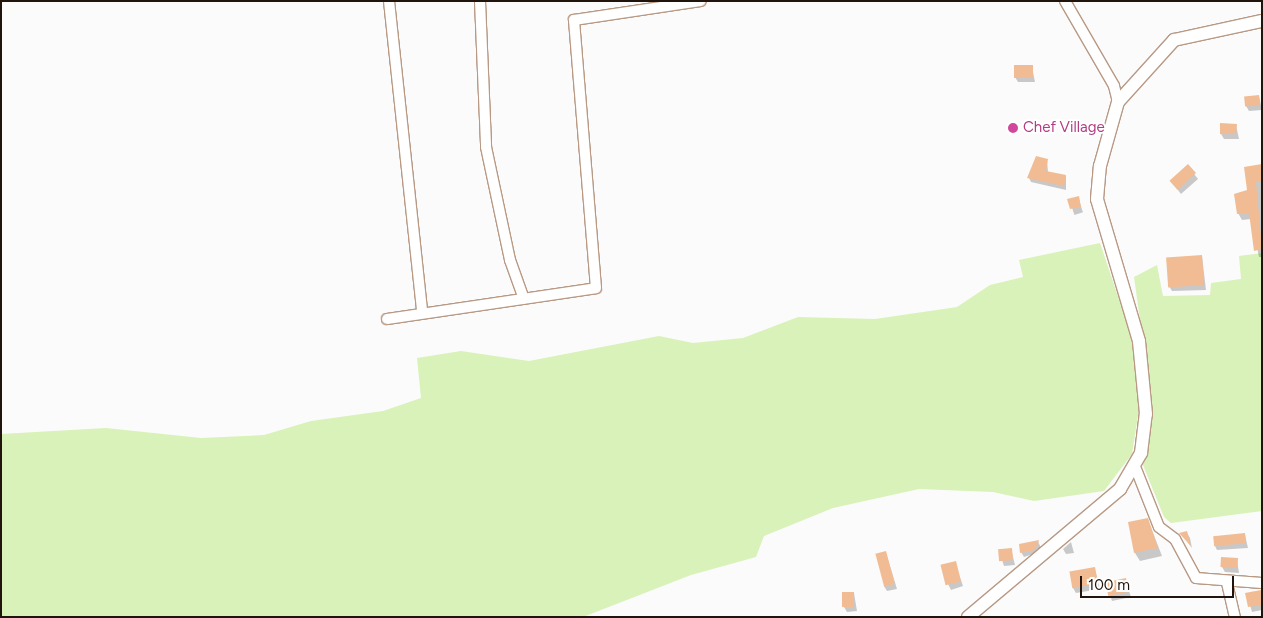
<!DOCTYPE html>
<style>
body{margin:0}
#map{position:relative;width:1263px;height:618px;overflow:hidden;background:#fbfbfb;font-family:Figtree,sans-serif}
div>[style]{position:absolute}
.green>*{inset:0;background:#d9f2b9}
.shadow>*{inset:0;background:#0003;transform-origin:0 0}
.building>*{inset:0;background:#f1bc93;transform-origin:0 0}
.roads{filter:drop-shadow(1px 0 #b89984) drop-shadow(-1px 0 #b89984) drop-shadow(0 1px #b89984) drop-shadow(0 -1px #b89984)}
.minor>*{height:10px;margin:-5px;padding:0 5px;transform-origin:5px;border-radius:5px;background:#fff}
.tertiary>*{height:12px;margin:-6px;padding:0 6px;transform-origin:6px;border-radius:6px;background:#fff}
.dots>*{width:14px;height:14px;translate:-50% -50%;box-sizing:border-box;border:2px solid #fff;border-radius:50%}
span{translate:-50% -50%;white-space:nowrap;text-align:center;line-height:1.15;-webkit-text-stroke:4px #fff;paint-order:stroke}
.hotel-label{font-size:15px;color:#b23c85}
.left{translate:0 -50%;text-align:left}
.frame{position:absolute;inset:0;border:2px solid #20140c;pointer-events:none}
.scale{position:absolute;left:1080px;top:576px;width:154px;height:22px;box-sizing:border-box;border:2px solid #20140c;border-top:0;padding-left:6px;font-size:15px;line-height:18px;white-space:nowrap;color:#20140c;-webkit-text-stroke:4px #fff;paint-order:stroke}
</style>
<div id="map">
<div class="green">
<div style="clip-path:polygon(1100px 243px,1132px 338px,1139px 409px,1132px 454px,1104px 491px,1034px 501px,993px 492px,919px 489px,833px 508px,764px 536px,756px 557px,691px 575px,583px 617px,1px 617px,1px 434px,106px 428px,201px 438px,264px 435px,311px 421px,383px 411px,421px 398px,417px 358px,461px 351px,529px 361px,659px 336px,693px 343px,743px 338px,798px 317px,875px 319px,957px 307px,990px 285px,1023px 277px,1019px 260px)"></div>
<div style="clip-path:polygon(1262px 253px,1262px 511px,1171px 523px,1164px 517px,1143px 465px,1151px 431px,1151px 398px,1134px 277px,1157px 265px,1163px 296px,1210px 295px,1211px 283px,1241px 279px,1239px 256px)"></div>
</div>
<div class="shadow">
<div style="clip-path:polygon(1032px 67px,1035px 82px,1018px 82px,1015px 77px)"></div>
<div style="clip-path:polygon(1259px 96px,1262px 110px,1249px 111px,1246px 106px)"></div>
<div style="clip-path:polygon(1236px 125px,1239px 139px,1224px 139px,1221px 134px)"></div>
<div style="clip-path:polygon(1047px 160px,1048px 172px,1066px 176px,1066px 190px,1031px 182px,1029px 178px)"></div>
<div style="clip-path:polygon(1188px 166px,1198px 179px,1181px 194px,1174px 185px)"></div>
<div style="clip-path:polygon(1262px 166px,1262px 257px,1259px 257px,1251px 219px,1242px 220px,1238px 213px)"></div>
<div style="left:1078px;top:197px;width:16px;height:9px;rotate:72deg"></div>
<div style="clip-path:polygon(1202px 256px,1206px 290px,1172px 291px,1169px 286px)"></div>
<div style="clip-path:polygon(1148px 520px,1162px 556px,1140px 561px,1135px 553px)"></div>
<div style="clip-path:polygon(1187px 533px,1190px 538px,1192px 548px,1181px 534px)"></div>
<div style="clip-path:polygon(1245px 535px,1248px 548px,1217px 550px,1214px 544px)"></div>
<div style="clip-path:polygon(1038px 541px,1042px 551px,1024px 557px,1021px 552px)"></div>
<div style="clip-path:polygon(1071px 542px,1074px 553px,1066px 554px,1063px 549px)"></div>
<div style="clip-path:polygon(1011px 549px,1015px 565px,1004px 566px,999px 551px)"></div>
<div style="clip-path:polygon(886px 553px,897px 589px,887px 591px,884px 586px)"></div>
<div style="clip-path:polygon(1237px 560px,1239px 573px,1225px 572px,1222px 567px)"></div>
<div style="clip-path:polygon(955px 563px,963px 586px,951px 590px,948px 584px)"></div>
<div style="clip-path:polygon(1095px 569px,1100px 589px,1076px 593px,1073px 588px)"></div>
<div style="clip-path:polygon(1125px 579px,1131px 597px,1112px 601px,1106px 583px)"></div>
<div style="clip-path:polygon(1260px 591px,1262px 610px,1252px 612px,1247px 594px)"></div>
<div style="clip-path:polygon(854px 593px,857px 611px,847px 612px,844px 607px)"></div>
</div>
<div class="building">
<div style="left:1014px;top:65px;width:19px;height:13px"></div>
<div style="left:1259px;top:95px;width:10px;height:15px;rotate:84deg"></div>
<div style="clip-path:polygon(1220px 123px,1237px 124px,1236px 134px,1220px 134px)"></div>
<div style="clip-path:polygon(1036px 156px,1048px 159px,1046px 171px,1066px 175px,1064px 186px,1027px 178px)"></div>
<div style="left:1188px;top:164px;width:12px;height:25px;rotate:48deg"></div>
<div style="clip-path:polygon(1262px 164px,1262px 181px,1256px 182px,1262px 249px,1254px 251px,1249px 213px,1237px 214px,1234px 194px,1247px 190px,1244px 167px)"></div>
<div style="clip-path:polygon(1079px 196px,1081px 207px,1070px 209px,1067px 199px)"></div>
<div style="left:1202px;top:255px;width:30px;height:36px;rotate:86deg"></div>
<div style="clip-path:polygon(1148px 518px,1158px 548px,1134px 553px,1128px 522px)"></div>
<div style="clip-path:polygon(1187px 531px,1191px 546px,1179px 533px)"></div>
<div style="left:1245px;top:533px;width:10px;height:32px;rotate:84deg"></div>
<div style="clip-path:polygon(1039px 540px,1035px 550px,1020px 553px,1019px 544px)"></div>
<div style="left:1012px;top:548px;width:12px;height:14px;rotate:85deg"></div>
<div style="left:886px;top:551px;width:34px;height:11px;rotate:75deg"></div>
<div style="left:1221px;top:557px;width:17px;height:10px;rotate:3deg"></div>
<div style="left:956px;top:561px;width:21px;height:16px;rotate:76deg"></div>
<div style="left:1095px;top:567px;width:17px;height:26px;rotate:80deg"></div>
<div style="left:1126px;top:578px;width:14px;height:21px;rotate:78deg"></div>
<div style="clip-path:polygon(1261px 590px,1262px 605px,1248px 607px,1245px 593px)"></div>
<div style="left:842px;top:592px;width:12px;height:15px"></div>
</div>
<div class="roads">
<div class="minor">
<div style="left:389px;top:1px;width:313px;rotate:83.9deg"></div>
<div style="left:480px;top:1px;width:146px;rotate:87.6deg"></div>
<div style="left:486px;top:147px;width:116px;rotate:78deg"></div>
<div style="left:510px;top:260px;width:41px;rotate:70.3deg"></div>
<div style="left:1065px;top:1px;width:98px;rotate:60deg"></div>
<div style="left:1114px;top:86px;width:16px;rotate:76deg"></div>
<div style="left:387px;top:319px;width:211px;rotate:-8.4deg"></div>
<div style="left:596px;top:288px;width:269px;rotate:-94.7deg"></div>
<div style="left:574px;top:20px;width:128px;rotate:-8.5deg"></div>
<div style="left:1136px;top:469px;width:62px;rotate:68.4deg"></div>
<div style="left:1159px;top:527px;width:20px;rotate:37deg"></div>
<div style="left:1175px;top:539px;width:44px;rotate:61.7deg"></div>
<div style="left:1196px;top:578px;width:66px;rotate:4.3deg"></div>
<div style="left:1227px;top:583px;width:35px;rotate:77deg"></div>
</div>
<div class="tertiary">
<div style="left:968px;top:617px;width:199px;rotate:-40.1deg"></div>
<div style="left:1120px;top:489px;width:42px;rotate:-59.7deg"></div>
<div style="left:1141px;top:453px;width:39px;rotate:-83deg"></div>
<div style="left:1146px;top:414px;width:73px;rotate:-95.5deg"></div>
<div style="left:1139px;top:341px;width:148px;rotate:-106.5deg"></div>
<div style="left:1097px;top:199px;width:33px;rotate:-85deg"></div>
<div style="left:1100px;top:166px;width:66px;rotate:-74.3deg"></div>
<div style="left:1118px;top:102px;width:84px;rotate:-47.9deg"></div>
<div style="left:1174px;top:40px;width:90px;rotate:-12.2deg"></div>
</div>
</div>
<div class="dots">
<div style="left:1013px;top:128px;background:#d1479c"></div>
</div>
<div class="hotel-label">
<span class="left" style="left:1023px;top:128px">Chef Village</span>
</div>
<div class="frame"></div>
<div class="scale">100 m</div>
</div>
